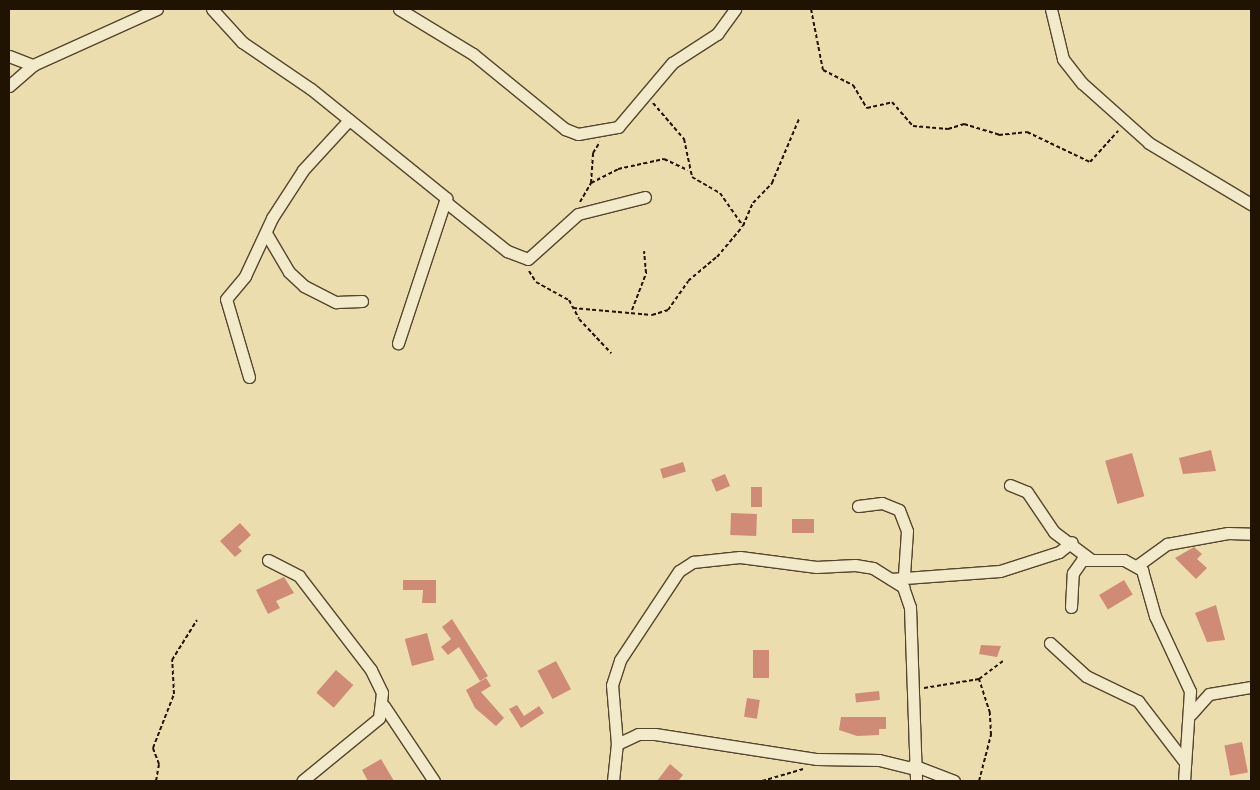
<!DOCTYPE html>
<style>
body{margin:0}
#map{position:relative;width:1260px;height:790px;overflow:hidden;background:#ecddaf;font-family:"Gentium Book Plus",serif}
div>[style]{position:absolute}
.building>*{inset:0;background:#cf8b76;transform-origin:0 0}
.path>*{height:2px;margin-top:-1px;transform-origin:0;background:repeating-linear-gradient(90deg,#211302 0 4px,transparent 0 6.5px)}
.roads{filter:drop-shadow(1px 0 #54462d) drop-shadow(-1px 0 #54462d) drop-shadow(0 1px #54462d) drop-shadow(0 -1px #54462d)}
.street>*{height:11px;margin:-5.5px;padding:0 5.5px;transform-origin:5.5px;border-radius:5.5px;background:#f3e9cb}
span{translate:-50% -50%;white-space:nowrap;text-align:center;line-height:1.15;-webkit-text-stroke:4.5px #f3e9cb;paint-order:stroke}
.frame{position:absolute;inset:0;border:10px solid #211302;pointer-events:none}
</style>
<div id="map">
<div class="building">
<div style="clip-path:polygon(1211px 450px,1216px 471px,1183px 474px,1179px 458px)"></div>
<div style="left:1132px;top:453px;width:45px;height:28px;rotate:74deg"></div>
<div style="left:683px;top:462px;width:10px;height:24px;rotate:73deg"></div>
<div style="left:725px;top:474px;width:13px;height:15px;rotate:67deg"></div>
<div style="left:751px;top:487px;width:11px;height:20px"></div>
<div style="left:731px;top:513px;width:26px;height:22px;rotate:2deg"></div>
<div style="left:792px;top:519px;width:22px;height:14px"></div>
<div style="clip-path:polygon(240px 523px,251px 535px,238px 547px,242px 551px,235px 557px,220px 541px)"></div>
<div style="clip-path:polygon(1194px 547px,1202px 554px,1197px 559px,1207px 568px,1196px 579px,1175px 558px)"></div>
<div style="clip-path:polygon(284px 577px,294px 593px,276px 601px,280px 608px,268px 614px,256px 590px)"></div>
<div style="clip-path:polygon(403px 580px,436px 580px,436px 603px,422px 603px,423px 590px,403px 590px)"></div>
<div style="left:1124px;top:580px;width:17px;height:29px;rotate:59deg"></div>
<div style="clip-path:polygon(1216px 605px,1225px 640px,1207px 642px,1195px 613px)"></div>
<div style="clip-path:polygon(452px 619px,488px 676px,480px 681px,459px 647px,448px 655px,441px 647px,451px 639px,442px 627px)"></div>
<div style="left:427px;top:633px;width:28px;height:23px;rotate:75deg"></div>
<div style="clip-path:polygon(981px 645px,1001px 646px,997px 657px,979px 654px)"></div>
<div style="left:753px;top:650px;width:16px;height:28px"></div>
<div style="left:556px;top:661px;width:32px;height:21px;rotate:62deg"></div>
<div style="left:336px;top:670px;width:23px;height:30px;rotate:41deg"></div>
<div style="clip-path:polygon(486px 678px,491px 686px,481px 692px,504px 718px,496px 726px,475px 708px,466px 690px)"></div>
<div style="left:879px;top:691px;width:9px;height:24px;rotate:84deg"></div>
<div style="left:747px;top:698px;width:13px;height:19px;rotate:9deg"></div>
<div style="clip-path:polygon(517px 705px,524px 716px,539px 706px,544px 713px,521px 728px,509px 709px)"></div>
<div style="clip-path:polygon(841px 717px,886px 717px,886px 729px,879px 729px,879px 735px,857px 736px,839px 730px)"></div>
<div style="left:1242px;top:742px;width:31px;height:18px;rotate:79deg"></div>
<div style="clip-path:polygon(381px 759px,394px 781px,368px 781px,362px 770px)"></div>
<div style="clip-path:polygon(670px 764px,683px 775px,678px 781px,657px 781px)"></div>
</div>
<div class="path">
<div style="left:811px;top:9px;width:62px;rotate:78.9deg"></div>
<div style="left:823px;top:70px;width:34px;rotate:27deg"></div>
<div style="left:853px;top:85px;width:27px;rotate:59deg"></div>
<div style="left:867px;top:108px;width:26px;rotate:-13deg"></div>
<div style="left:892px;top:102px;width:32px;rotate:49deg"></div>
<div style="left:913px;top:126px;width:35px;rotate:5deg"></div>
<div style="left:948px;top:129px;width:17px;rotate:-17deg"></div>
<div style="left:964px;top:124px;width:37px;rotate:17deg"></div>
<div style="left:999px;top:135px;width:28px;rotate:-6deg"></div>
<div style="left:1027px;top:132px;width:70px;rotate:25.5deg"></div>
<div style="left:1090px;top:162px;width:42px;rotate:-47.9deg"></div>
<div style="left:653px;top:103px;width:48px;rotate:49.3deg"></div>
<div style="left:684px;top:139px;width:39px;rotate:78deg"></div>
<div style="left:692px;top:177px;width:32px;rotate:30deg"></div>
<div style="left:720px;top:193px;width:40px;rotate:55.1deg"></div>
<div style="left:591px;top:183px;width:30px;rotate:-27deg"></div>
<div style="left:618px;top:169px;width:47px;rotate:-12.3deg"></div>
<div style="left:664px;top:159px;width:26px;rotate:25deg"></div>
<div style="left:580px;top:202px;width:22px;rotate:-60deg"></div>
<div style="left:591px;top:183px;width:30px;rotate:-86deg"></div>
<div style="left:593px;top:153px;width:13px;rotate:-58deg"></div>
<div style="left:529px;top:271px;width:13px;rotate:58deg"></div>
<div style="left:536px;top:282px;width:38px;rotate:29deg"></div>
<div style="left:569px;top:300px;width:21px;rotate:62deg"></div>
<div style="left:579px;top:319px;width:47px;rotate:46.7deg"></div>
<div style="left:573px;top:308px;width:79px;rotate:5.1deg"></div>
<div style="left:652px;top:315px;width:17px;rotate:-17deg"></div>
<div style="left:668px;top:310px;width:35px;rotate:-55deg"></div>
<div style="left:688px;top:281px;width:38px;rotate:-40deg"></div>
<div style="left:717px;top:257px;width:40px;rotate:-50deg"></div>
<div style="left:743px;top:226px;width:25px;rotate:-67deg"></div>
<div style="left:753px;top:203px;width:28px;rotate:-46deg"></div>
<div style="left:772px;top:183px;width:69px;rotate:-67.1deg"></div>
<div style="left:632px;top:310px;width:40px;rotate:-69deg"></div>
<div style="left:646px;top:273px;width:22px;rotate:-95deg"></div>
<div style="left:924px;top:688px;width:56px;rotate:-9.3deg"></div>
<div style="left:979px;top:679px;width:30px;rotate:-37deg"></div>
<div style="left:156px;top:781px;width:17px;rotate:-80deg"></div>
<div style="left:159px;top:764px;width:17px;rotate:-111deg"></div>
<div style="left:153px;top:748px;width:58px;rotate:-68.7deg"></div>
<div style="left:174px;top:694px;width:34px;rotate:-93deg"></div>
<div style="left:172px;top:660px;width:47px;rotate:-58deg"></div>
<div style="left:762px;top:781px;width:43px;rotate:-16.3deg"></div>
<div style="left:979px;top:781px;width:48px;rotate:-75.4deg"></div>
<div style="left:991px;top:735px;width:22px;rotate:-93deg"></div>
<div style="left:990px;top:713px;width:36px;rotate:-108deg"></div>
</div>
<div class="roads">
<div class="street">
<div style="left:212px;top:9px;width:45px;rotate:47.7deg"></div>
<div style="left:242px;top:42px;width:83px;rotate:34.3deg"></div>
<div style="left:311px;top:89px;width:174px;rotate:38.9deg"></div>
<div style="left:446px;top:198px;width:153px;rotate:108.3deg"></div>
<div style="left:399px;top:9px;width:87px;rotate:31.3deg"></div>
<div style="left:473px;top:54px;width:119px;rotate:39.2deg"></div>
<div style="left:565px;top:129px;width:14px;rotate:21deg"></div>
<div style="left:578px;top:134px;width:41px;rotate:-9.9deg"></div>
<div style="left:618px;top:127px;width:84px;rotate:-49.8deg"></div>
<div style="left:672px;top:63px;width:54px;rotate:-32.8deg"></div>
<div style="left:717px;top:34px;width:31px;rotate:-54deg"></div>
<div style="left:1051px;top:9px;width:51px;rotate:76.5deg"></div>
<div style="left:1063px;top:59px;width:31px;rotate:52deg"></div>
<div style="left:1082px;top:83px;width:90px;rotate:41.8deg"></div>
<div style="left:1149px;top:143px;width:119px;rotate:30.9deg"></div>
<div style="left:9px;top:56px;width:26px;rotate:21deg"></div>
<div style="left:9px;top:86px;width:32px;rotate:-41deg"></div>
<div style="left:33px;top:65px;width:136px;rotate:-24.3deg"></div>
<div style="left:447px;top:203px;width:77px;rotate:38.7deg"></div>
<div style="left:507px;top:251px;width:22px;rotate:21deg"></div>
<div style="left:528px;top:259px;width:67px;rotate:-42deg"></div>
<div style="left:578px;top:214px;width:69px;rotate:-14.2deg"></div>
<div style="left:266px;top:233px;width:45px;rotate:59.5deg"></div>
<div style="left:289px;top:272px;width:21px;rotate:43deg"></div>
<div style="left:304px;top:286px;width:36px;rotate:27deg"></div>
<div style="left:336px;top:302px;width:26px;rotate:-2deg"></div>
<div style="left:249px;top:377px;width:81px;rotate:-106.4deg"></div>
<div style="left:226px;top:299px;width:30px;rotate:-50deg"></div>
<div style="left:245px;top:276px;width:64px;rotate:-65deg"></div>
<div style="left:272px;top:218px;width:57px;rotate:-57.1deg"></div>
<div style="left:303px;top:170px;width:68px;rotate:-47.4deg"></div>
<div style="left:1010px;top:485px;width:18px;rotate:22deg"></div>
<div style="left:1027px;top:492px;width:48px;rotate:56deg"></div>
<div style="left:1054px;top:532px;width:45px;rotate:36.9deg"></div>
<div style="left:858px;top:506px;width:24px;rotate:-7deg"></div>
<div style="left:882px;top:503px;width:18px;rotate:22deg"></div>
<div style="left:899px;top:510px;width:22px;rotate:69deg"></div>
<div style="left:907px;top:531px;width:44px;rotate:93.9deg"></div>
<div style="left:268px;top:560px;width:35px;rotate:27deg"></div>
<div style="left:299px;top:576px;width:118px;rotate:52.5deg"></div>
<div style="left:371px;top:670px;width:25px;rotate:64deg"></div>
<div style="left:382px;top:693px;width:25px;rotate:97deg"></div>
<div style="left:379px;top:718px;width:99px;rotate:140.7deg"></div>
<div style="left:1138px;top:565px;width:36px;rotate:-36deg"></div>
<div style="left:1167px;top:544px;width:62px;rotate:-10.2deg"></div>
<div style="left:1228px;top:533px;width:23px;rotate:2deg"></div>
<div style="left:891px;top:579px;width:109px;rotate:-4.2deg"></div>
<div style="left:1000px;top:571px;width:62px;rotate:-17.9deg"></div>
<div style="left:1059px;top:552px;width:16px;rotate:-38deg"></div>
<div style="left:1071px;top:607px;width:34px;rotate:-87deg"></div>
<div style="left:1073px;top:573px;width:16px;rotate:-55deg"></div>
<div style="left:1082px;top:560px;width:42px"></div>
<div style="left:1124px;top:560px;width:21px;rotate:29deg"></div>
<div style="left:1142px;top:570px;width:48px;rotate:74.2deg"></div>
<div style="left:1155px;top:616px;width:83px;rotate:65deg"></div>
<div style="left:1190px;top:691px;width:90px;rotate:93.8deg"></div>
<div style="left:1050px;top:643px;width:49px;rotate:42.5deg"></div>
<div style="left:1086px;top:676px;width:58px;rotate:25.7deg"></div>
<div style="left:1138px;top:701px;width:76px;rotate:52.5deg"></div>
<div style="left:384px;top:706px;width:90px;rotate:56.3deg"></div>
<div style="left:1191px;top:714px;width:27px;rotate:-48deg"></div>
<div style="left:1209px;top:694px;width:43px;rotate:-9.5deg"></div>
<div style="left:617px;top:744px;width:23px;rotate:-25deg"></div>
<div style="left:638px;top:734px;width:17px"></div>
<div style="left:655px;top:734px;width:164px;rotate:8.8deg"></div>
<div style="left:817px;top:759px;width:62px;rotate:0.9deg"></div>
<div style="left:879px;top:760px;width:36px;rotate:14deg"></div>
<div style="left:913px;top:765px;width:44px;rotate:21.3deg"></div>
<div style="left:613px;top:781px;width:37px;rotate:-84deg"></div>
<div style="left:617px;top:744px;width:59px;rotate:-94.8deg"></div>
<div style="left:612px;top:685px;width:26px;rotate:-72deg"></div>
<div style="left:620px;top:660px;width:107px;rotate:-56.5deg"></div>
<div style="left:679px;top:571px;width:17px;rotate:-33deg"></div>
<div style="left:693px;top:562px;width:47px;rotate:-6.1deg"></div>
<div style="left:740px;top:557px;width:77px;rotate:7.5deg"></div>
<div style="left:816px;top:567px;width:39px;rotate:-3deg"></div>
<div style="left:855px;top:565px;width:18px;rotate:9deg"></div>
<div style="left:873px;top:568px;width:36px;rotate:32deg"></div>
<div style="left:903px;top:587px;width:21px;rotate:71deg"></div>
<div style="left:910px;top:607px;width:174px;rotate:88deg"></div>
</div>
</div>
<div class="frame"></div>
</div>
